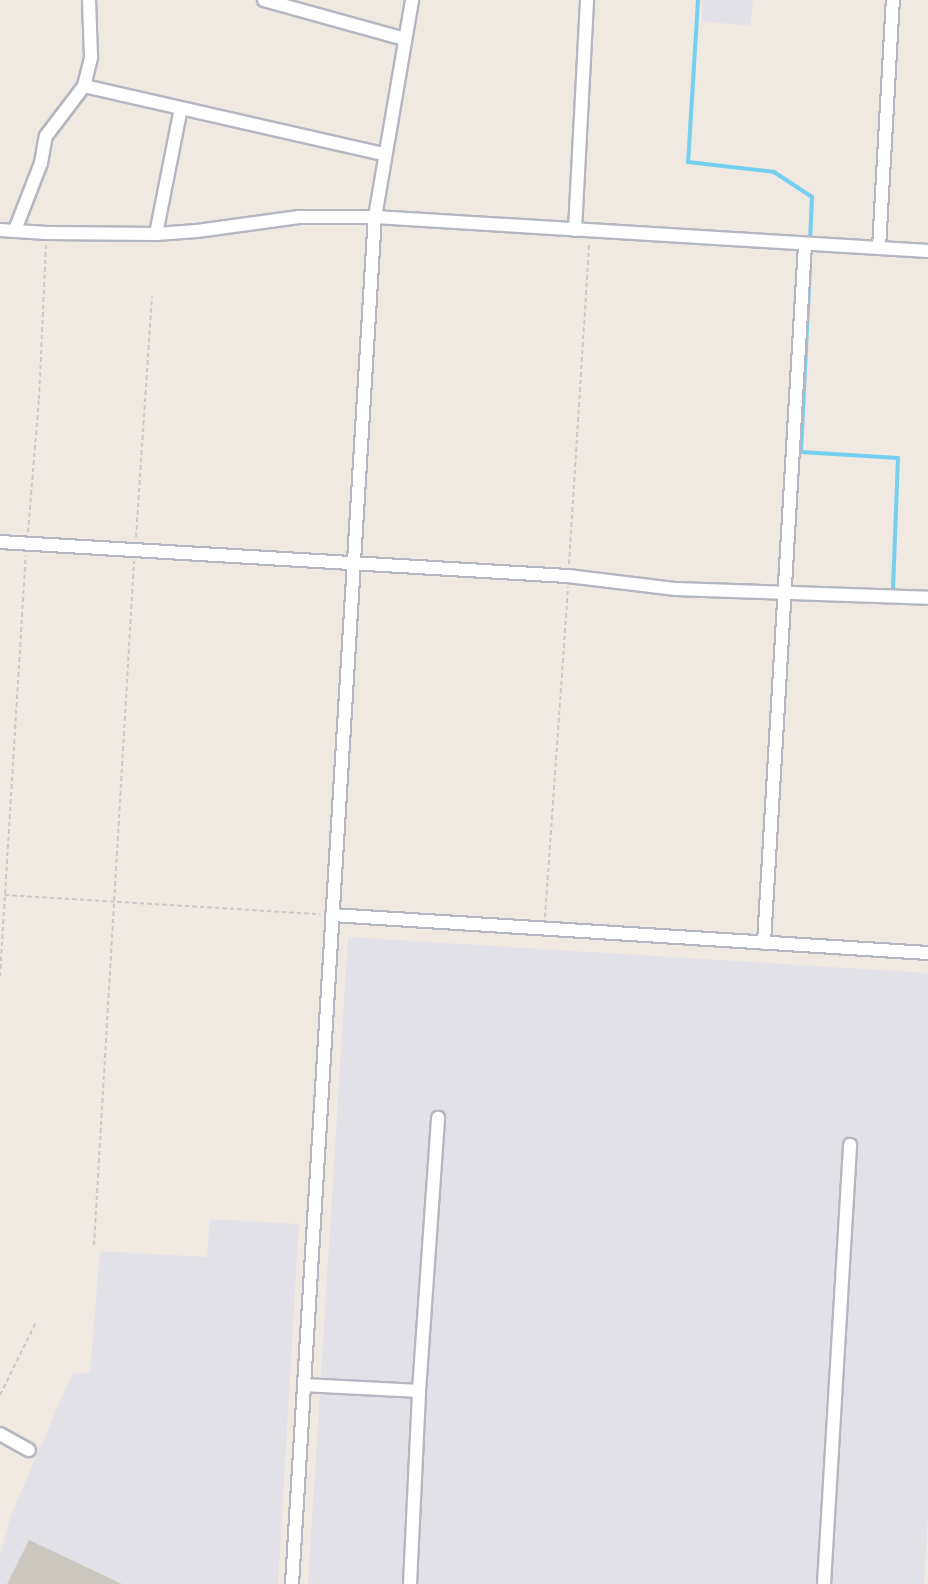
<!DOCTYPE html>
<style>
body{margin:0}
#map{position:relative;width:928px;height:1584px;overflow:hidden;background:#efe9e1;font-family:"Noto Sans",sans-serif}
div>[style]{position:absolute}
.industrial>*{inset:0;background:#e3e1e8}
.stream>*{height:4px;margin:-2px;padding:0 2px;transform-origin:2px;border-radius:2px;background:#75cff0}
.building>*{inset:0;background:#cbc7bf}
.path>*{height:2px;margin-top:-1px;transform-origin:0;background:repeating-linear-gradient(90deg,#c9c9c9 0 4.5px,transparent 0 7.5px)}
.roads{filter:drop-shadow(2px 0 #b4b7c1) drop-shadow(-2px 0 #b4b7c1) drop-shadow(0 2px #b4b7c1) drop-shadow(0 -2px #b4b7c1)}
.minor>*{height:12px;margin:-6px;padding:0 6px;transform-origin:6px;border-radius:6px;background:#fff}
span{translate:-50% -50%;white-space:nowrap;text-align:center;line-height:1.15;-webkit-text-stroke:6px #fff;paint-order:stroke}
</style>
<div id="map">
<div class="industrial">
<div style="clip-path:polygon(703px 0,753px 0,750px 26px,701px 21px)"></div>
<div style="clip-path:polygon(348px 937px,928px 973px,928px 1517px,924px 1584px,308px 1584px)"></div>
<div style="clip-path:polygon(210px 1219px,299px 1224px,278px 1584px,0 1584px,0 1556px,11px 1515px,72px 1374px,90px 1372px,100px 1251px,207px 1257px)"></div>
</div>
<div class="stream">
<div style="left:698px;top:0;width:162px;rotate:93.5deg"></div>
<div style="left:688px;top:162px;width:87px;rotate:6.6deg"></div>
<div style="left:774px;top:172px;width:45px;rotate:33.3deg"></div>
<div style="left:812px;top:197px;width:44px;rotate:92.6deg"></div>
<div style="left:810px;top:267px;width:185px;rotate:92.8deg"></div>
<div style="left:801px;top:452px;width:97px;rotate:3.5deg"></div>
<div style="left:898px;top:458px;width:131px;rotate:92.2deg"></div>
</div>
<div class="building">
<div style="clip-path:polygon(29px 1540px,122px 1584px,7px 1584px)"></div>
</div>
<div class="path">
<div style="left:28px;top:532px;width:133px;rotate:-85.3deg"></div>
<div style="left:39px;top:399px;width:154px;rotate:-87.4deg"></div>
<div style="left:136px;top:537px;width:241px;rotate:-86.2deg"></div>
<div style="left:569px;top:564px;width:322px;rotate:-86.4deg"></div>
<div style="left:5px;top:895px;width:316px;rotate:3.5deg"></div>
<div style="left:545px;top:917px;width:331px;rotate:-86deg"></div>
<div style="left:0;top:976px;width:421px;rotate:-86.5deg"></div>
<div style="left:94px;top:1245px;width:685px;rotate:-86.65deg"></div>
<div style="left:0;top:1395px;width:81px;rotate:-63.7deg"></div>
</div>
<div class="roads">
<div class="minor">
<div style="left:264px;top:0;width:146px;rotate:15.5deg"></div>
<div style="left:84px;top:86px;width:308px;rotate:12.8deg"></div>
<div style="left:0;top:230px;width:47px;rotate:3.7deg"></div>
<div style="left:47px;top:233px;width:109px;rotate:0.5deg"></div>
<div style="left:156px;top:234px;width:41px;rotate:-4.2deg"></div>
<div style="left:197px;top:231px;width:103px;rotate:-7.8deg"></div>
<div style="left:299px;top:217px;width:76px"></div>
<div style="left:375px;top:217px;width:554px;rotate:3.52deg"></div>
<div style="left:15px;top:230px;width:72px;rotate:-68.8deg"></div>
<div style="left:41px;top:163px;width:27px;rotate:-80deg"></div>
<div style="left:46px;top:136px;width:63px;rotate:-52.8deg"></div>
<div style="left:84px;top:86px;width:30px;rotate:-76deg"></div>
<div style="left:91px;top:57px;width:57px;rotate:-92deg"></div>
<div style="left:575px;top:230px;width:230px;rotate:-87deg"></div>
<div style="left:156px;top:234px;width:128px;rotate:-78.8deg"></div>
<div style="left:879px;top:248px;width:248px;rotate:-86.8deg"></div>
<div style="left:0;top:542px;width:569px;rotate:3.43deg"></div>
<div style="left:568px;top:576px;width:109px;rotate:6.9deg"></div>
<div style="left:676px;top:589px;width:252px;rotate:2deg"></div>
<div style="left:332px;top:915px;width:597px;rotate:3.65deg"></div>
<div style="left:764px;top:943px;width:700px;rotate:-86.64deg"></div>
<div style="left:304px;top:1385px;width:115px;rotate:3deg"></div>
<div style="left:0;top:1434px;width:33px;rotate:29deg"></div>
<div style="left:292px;top:1584px;width:1370px;rotate:-86.53deg"></div>
<div style="left:375px;top:217px;width:220px;rotate:-80.3deg"></div>
<div style="left:410px;top:1584px;width:193px;rotate:-87.3deg"></div>
<div style="left:419px;top:1391px;width:274px;rotate:-86deg"></div>
<div style="left:824px;top:1584px;width:440px;rotate:-86.6deg"></div>
</div>
</div>
</div>
